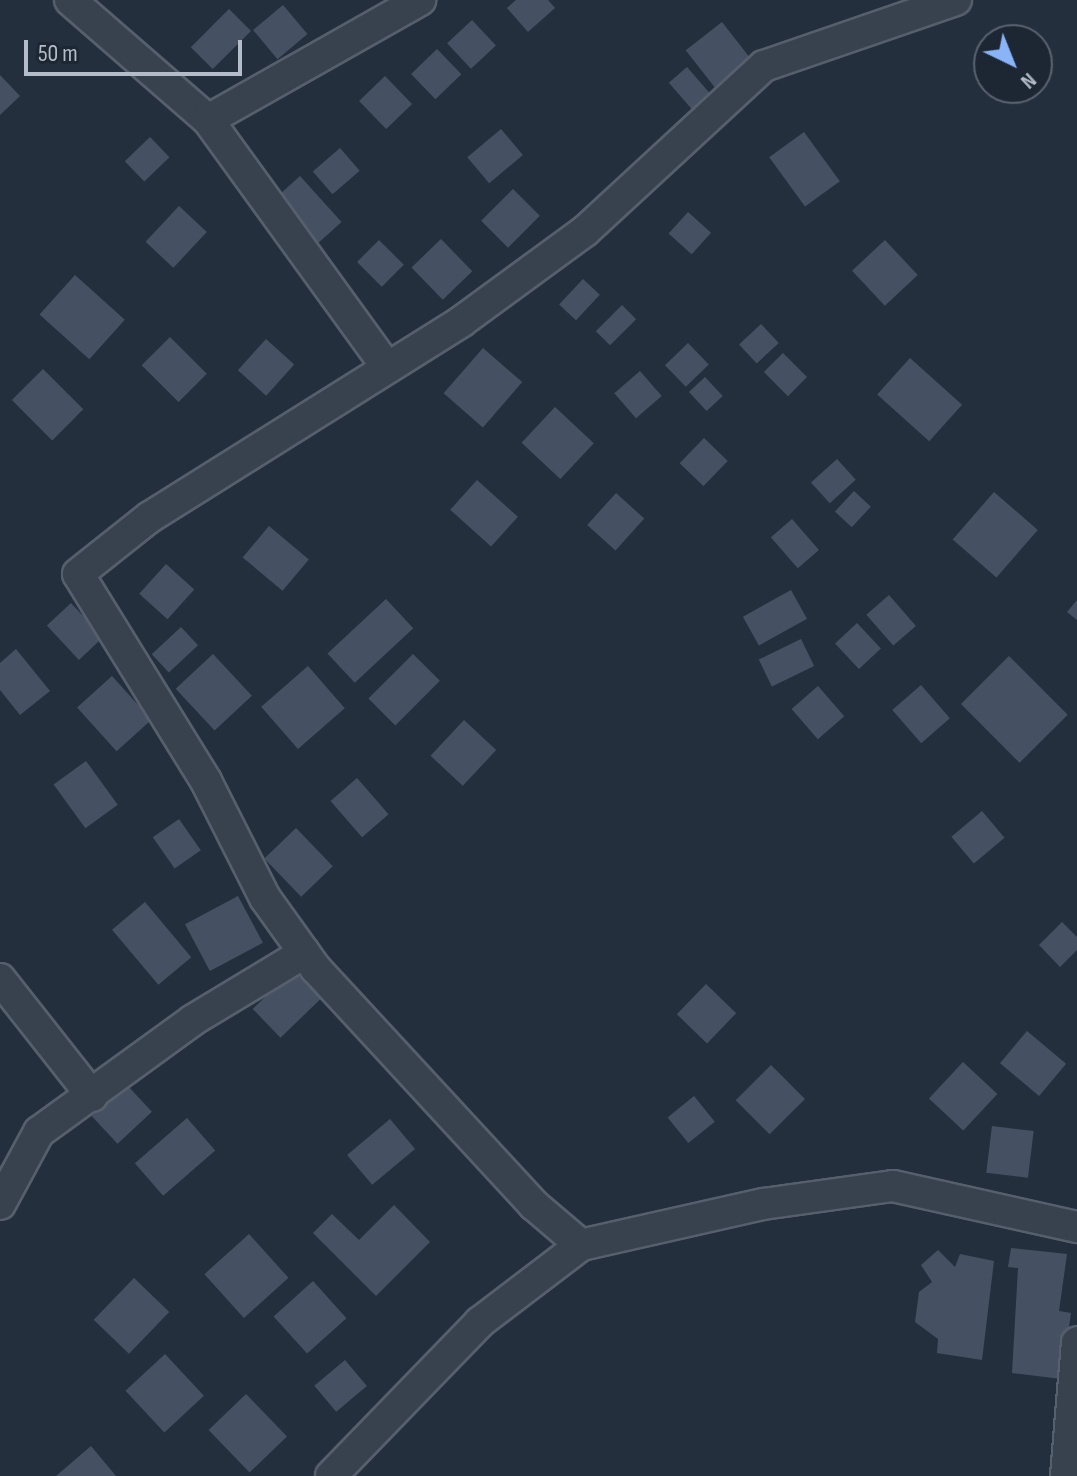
<!DOCTYPE html>
<style>
body{margin:0}
#map{position:relative;width:1077px;height:1476px;overflow:hidden;background:#242f3e;font-family:"Sofia Sans Condensed",sans-serif}
div>[style]{position:absolute}
.building>*{inset:0;background:#455162;transform-origin:0 0}
.roads{filter:drop-shadow(2px 0 #565f6c) drop-shadow(-2px 0 #565f6c) drop-shadow(0 2px #565f6c) drop-shadow(0 -2px #565f6c)}
.street>*{height:30px;margin:-15px;padding:0 15px;transform-origin:15px;border-radius:15px;background:#38414e}
span{translate:-50% -50%;white-space:nowrap;text-align:center;line-height:1.15;-webkit-text-stroke:7px #1d2633;paint-order:stroke}
.north{position:absolute;left:973px;top:24px;width:80px;height:80px;box-sizing:border-box;background:#1d2633;border:2px solid #59626f;border-radius:50%;rotate:137deg;font-size:22px;font-weight:700;line-height:32px;text-align:center;color:#b4bcc9}
.north::after{content:'';display:block;margin:auto;width:28px;height:36px;background:#8ab4f8;clip-path:polygon(50% 0,100% 100%,50% 72%,0 100%)}
.scale{position:absolute;left:24px;top:40px;width:218px;height:36px;box-sizing:border-box;border:4px solid #b4bcc9;border-top:0;padding-left:10px;font-size:24px;line-height:28px;white-space:nowrap;color:#b4bcc9;-webkit-text-stroke:6px #1d2633;paint-order:stroke}
</style>
<div id="map">
<div class="building">
<div style="clip-path:polygon(516px 0,548px 0,555px 8px,528px 32px,507px 8px)"></div>
<div style="left:283px;top:5px;width:38px;height:39px;rotate:50deg"></div>
<div style="left:229px;top:9px;width:31px;height:54px;rotate:45deg"></div>
<div style="left:472px;top:20px;width:35px;height:34px;rotate:47deg"></div>
<div style="left:722px;top:22px;width:52px;height:46px;rotate:52deg"></div>
<div style="left:437px;top:49px;width:35px;height:36px;rotate:46deg"></div>
<div style="left:687px;top:67px;width:38px;height:24px;rotate:49deg"></div>
<div style="clip-path:polygon(0 75px,20px 96px,0 115px)"></div>
<div style="left:385px;top:76px;width:39px;height:36px;rotate:46deg"></div>
<div style="left:501px;top:129px;width:34px;height:44px;rotate:50deg"></div>
<div style="left:804px;top:132px;width:61px;height:43px;rotate:54deg"></div>
<div style="left:150px;top:137px;width:28px;height:35px;rotate:46deg"></div>
<div style="left:340px;top:148px;width:30px;height:36px;rotate:49deg"></div>
<div style="left:300px;top:176px;width:62px;height:35px;rotate:48deg"></div>
<div style="left:513px;top:189px;width:38px;height:45px;rotate:45deg"></div>
<div style="left:179px;top:206px;width:38px;height:49px;rotate:43deg"></div>
<div style="left:688px;top:212px;width:31px;height:29px;rotate:42deg"></div>
<div style="left:441px;top:239px;width:45px;height:41px;rotate:46deg"></div>
<div style="left:379px;top:240px;width:35px;height:31px;rotate:45deg"></div>
<div style="left:885px;top:240px;width:48px;height:45px;rotate:47deg"></div>
<div style="left:75px;top:275px;width:67px;height:53px;rotate:42deg"></div>
<div style="left:583px;top:279px;width:23px;height:35px;rotate:43deg"></div>
<div style="left:622px;top:305px;width:20px;height:37px;rotate:45deg"></div>
<div style="left:761px;top:324px;width:26px;height:30px;rotate:47deg"></div>
<div style="left:170px;top:337px;width:52px;height:40px;rotate:45deg"></div>
<div style="left:266px;top:339px;width:38px;height:42px;rotate:42deg"></div>
<div style="left:688px;top:343px;width:30px;height:32px;rotate:46deg"></div>
<div style="left:483px;top:348px;width:52px;height:60px;rotate:41deg"></div>
<div style="left:783px;top:353px;width:34px;height:27px;rotate:45deg"></div>
<div style="left:910px;top:358px;width:70px;height:49px;rotate:42deg"></div>
<div style="left:43px;top:369px;width:57px;height:44px;rotate:45deg"></div>
<div style="left:640px;top:371px;width:33px;height:34px;rotate:49deg"></div>
<div style="left:705px;top:377px;width:26px;height:22px;rotate:47deg"></div>
<div style="left:555px;top:407px;width:53px;height:49px;rotate:43deg"></div>
<div style="left:704px;top:438px;width:33px;height:35px;rotate:44deg"></div>
<div style="left:837px;top:459px;width:28px;height:35px;rotate:48deg"></div>
<div style="left:477px;top:480px;width:55px;height:40px;rotate:42deg"></div>
<div style="left:854px;top:491px;width:23px;height:28px;rotate:43deg"></div>
<div style="left:994px;top:492px;width:58px;height:63px;rotate:41deg"></div>
<div style="left:616px;top:493px;width:38px;height:43px;rotate:42deg"></div>
<div style="left:792px;top:519px;width:41px;height:28px;rotate:49deg"></div>
<div style="left:269px;top:526px;width:52px;height:41px;rotate:40deg"></div>
<div style="left:166px;top:564px;width:38px;height:40px;rotate:42deg"></div>
<div style="left:791px;top:590px;width:33px;height:55px;rotate:61deg"></div>
<div style="left:889px;top:595px;width:41px;height:30px;rotate:49deg"></div>
<div style="left:386px;top:599px;width:40px;height:80px;rotate:47deg"></div>
<div style="clip-path:polygon(1077px 600px,1077px 620px,1067px 612px)"></div>
<div style="left:71px;top:603px;width:47px;height:33px;rotate:47deg"></div>
<div style="left:857px;top:623px;width:35px;height:30px;rotate:47deg"></div>
<div style="left:181px;top:627px;width:25px;height:40px;rotate:47deg"></div>
<div style="left:801px;top:639px;width:30px;height:47px;rotate:64deg"></div>
<div style="clip-path:polygon(16px 649px,50px 691px,20px 715px,0 690px,0 663px)"></div>
<div style="left:213px;top:654px;width:57px;height:51px;rotate:47deg"></div>
<div style="left:413px;top:654px;width:38px;height:63px;rotate:45deg"></div>
<div style="left:1009px;top:656px;width:83px;height:68px;rotate:45deg"></div>
<div style="left:308px;top:666px;width:56px;height:62px;rotate:49deg"></div>
<div style="left:112px;top:676px;width:59px;height:47px;rotate:48deg"></div>
<div style="left:921px;top:685px;width:44px;height:38px;rotate:49deg"></div>
<div style="left:818px;top:686px;width:40px;height:35px;rotate:49deg"></div>
<div style="left:464px;top:720px;width:44px;height:49px;rotate:43deg"></div>
<div style="left:86px;top:761px;width:54px;height:40px;rotate:54deg"></div>
<div style="left:357px;top:778px;width:48px;height:35px;rotate:49deg"></div>
<div style="left:982px;top:811px;width:35px;height:40px;rotate:50deg"></div>
<div style="left:179px;top:819px;width:38px;height:32px;rotate:55deg"></div>
<div style="left:296px;top:828px;width:53px;height:44px;rotate:46deg"></div>
<div style="left:238px;top:896px;width:53px;height:60px;rotate:62deg"></div>
<div style="left:145px;top:902px;width:72px;height:43px;rotate:50deg"></div>
<div style="clip-path:polygon(1062px 922px,1077px 937px,1077px 950px,1060px 967px,1039px 945px)"></div>
<div style="left:293px;top:970px;width:40px;height:56px;rotate:46deg"></div>
<div style="left:706px;top:984px;width:42px;height:42px;rotate:44deg"></div>
<div style="left:1027px;top:1031px;width:51px;height:42px;rotate:40deg"></div>
<div style="left:963px;top:1062px;width:47px;height:50px;rotate:43deg"></div>
<div style="left:771px;top:1065px;width:48px;height:50px;rotate:45deg"></div>
<div style="left:126px;top:1084px;width:38px;height:47px;rotate:47deg"></div>
<div style="left:694px;top:1096px;width:33px;height:34px;rotate:51deg"></div>
<div style="left:187px;top:1118px;width:43px;height:69px;rotate:49deg"></div>
<div style="left:390px;top:1119px;width:39px;height:56px;rotate:50deg"></div>
<div style="left:992px;top:1126px;width:42px;height:47px;rotate:7deg"></div>
<div style="clip-path:polygon(394px 1205px,430px 1242px,376px 1296px,313px 1233px,332px 1214px,359px 1240px)"></div>
<div style="left:249px;top:1234px;width:59px;height:60px;rotate:48deg"></div>
<div style="clip-path:polygon(1011px 1248px,1067px 1254px,1059px 1311px,1071px 1313px,1062px 1379px,1012px 1373px,1018px 1268px,1008px 1267px)"></div>
<div style="clip-path:polygon(938px 1250px,955px 1267px,960px 1254px,994px 1261px,982px 1360px,937px 1353px,938px 1339px,915px 1322px,919px 1292px,932px 1282px,921px 1265px)"></div>
<div style="left:134px;top:1278px;width:49px;height:58px;rotate:44deg"></div>
<div style="left:313px;top:1281px;width:50px;height:53px;rotate:48deg"></div>
<div style="left:165px;top:1354px;width:57px;height:54px;rotate:47deg"></div>
<div style="left:345px;top:1360px;width:34px;height:40px;rotate:50deg"></div>
<div style="left:246px;top:1394px;width:59px;height:52px;rotate:46deg"></div>
<div style="clip-path:polygon(91px 1446px,116px 1476px,56px 1476px)"></div>
</div>
<div class="roads">
<div class="street">
<div style="left:70px;top:0;width:183px;rotate:41deg"></div>
<div style="left:208px;top:120px;width:305px;rotate:54.1deg"></div>
<div style="left:208px;top:120px;width:244px;rotate:-29.5deg"></div>
<div style="left:0;top:979px;width:149px;rotate:51.8deg"></div>
<div style="left:0;top:1204px;width:82px;rotate:-61.6deg"></div>
<div style="left:39px;top:1132px;width:190px;rotate:-36deg"></div>
<div style="left:193px;top:1020px;width:130px;rotate:-31.1deg"></div>
<div style="left:581px;top:1245px;width:62px;rotate:-139.6deg"></div>
<div style="left:534px;top:1205px;width:321px;rotate:-132.7deg"></div>
<div style="left:316px;top:969px;width:87px;rotate:-125.7deg"></div>
<div style="left:265px;top:898px;width:131px;rotate:-116.8deg"></div>
<div style="left:206px;top:781px;width:243px;rotate:-121.7deg"></div>
<div style="left:78px;top:574px;width:92px;rotate:-38.4deg"></div>
<div style="left:150px;top:517px;width:368px;rotate:-32.1deg"></div>
<div style="left:462px;top:321px;width:152px;rotate:-36.2deg"></div>
<div style="left:585px;top:231px;width:243px;rotate:-42.7deg"></div>
<div style="left:764px;top:66px;width:203px;rotate:-19deg"></div>
<div style="left:331px;top:1476px;width:214px;rotate:-45.9deg"></div>
<div style="left:480px;top:1322px;width:127px;rotate:-37.3deg"></div>
<div style="left:581px;top:1245px;width:187px;rotate:-12.7deg"></div>
<div style="left:763px;top:1204px;width:131px;rotate:-7.9deg"></div>
<div style="left:893px;top:1186px;width:189px;rotate:12.6deg"></div>
<div style="left:1066px;top:1476px;width:134px;rotate:-85.3deg"></div>
</div>
</div>
<div class="north">N</div>
<div class="scale">50 m</div>
</div>
